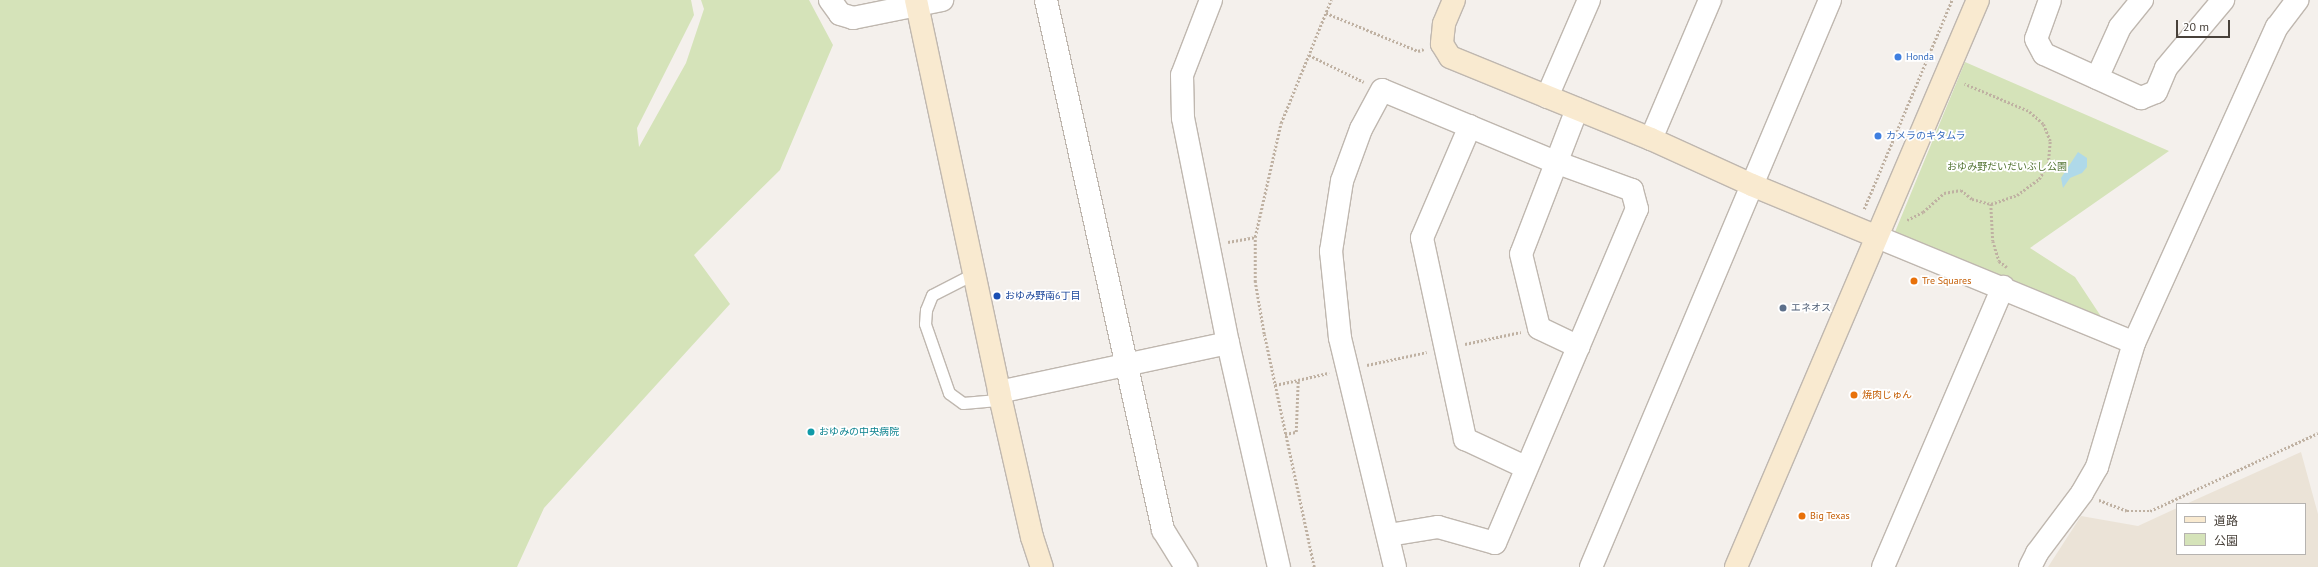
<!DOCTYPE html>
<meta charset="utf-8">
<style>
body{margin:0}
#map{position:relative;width:2318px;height:567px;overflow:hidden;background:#f4f0ec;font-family:"PT Sans","Noto Sans JP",sans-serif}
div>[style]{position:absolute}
.education>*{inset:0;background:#ebe3d7}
.green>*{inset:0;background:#d5e3b9}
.water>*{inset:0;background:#afd9e9}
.path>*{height:2.5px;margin-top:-1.25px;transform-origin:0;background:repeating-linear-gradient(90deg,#bfb1a2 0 2px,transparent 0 4px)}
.roads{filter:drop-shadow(1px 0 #bfb7af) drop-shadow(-1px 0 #bfb7af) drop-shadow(0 1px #bfb7af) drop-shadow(0 -1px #bfb7af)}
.lane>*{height:11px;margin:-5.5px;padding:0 5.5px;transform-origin:5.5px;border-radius:5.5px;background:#fff}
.street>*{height:22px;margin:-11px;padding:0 11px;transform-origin:11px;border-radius:11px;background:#fff}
.secondary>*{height:22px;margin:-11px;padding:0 11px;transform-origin:11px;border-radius:11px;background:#f9ead0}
.dots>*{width:11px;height:11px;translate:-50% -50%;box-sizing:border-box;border:2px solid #fff;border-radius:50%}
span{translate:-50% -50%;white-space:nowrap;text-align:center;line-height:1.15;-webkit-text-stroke:3.5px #fff;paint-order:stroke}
.shop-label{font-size:10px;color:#366cbe}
.left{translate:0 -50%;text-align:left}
.park-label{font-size:10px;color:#537433}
.food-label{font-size:10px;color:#c56008}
.transit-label{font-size:10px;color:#164399}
.service-label{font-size:10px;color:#4e5e75}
.culture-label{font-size:10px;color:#0d838f}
.legend{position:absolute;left:2176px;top:503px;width:130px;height:52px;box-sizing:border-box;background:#fff;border:1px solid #b6b3b0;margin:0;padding:5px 7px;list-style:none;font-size:12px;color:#48413a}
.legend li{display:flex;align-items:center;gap:8px;height:20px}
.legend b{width:20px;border:1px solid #b6b3b0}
.scale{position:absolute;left:2176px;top:20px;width:54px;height:18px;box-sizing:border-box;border:2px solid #48413a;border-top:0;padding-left:5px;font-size:12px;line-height:14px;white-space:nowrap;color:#48413a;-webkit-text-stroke:3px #fff;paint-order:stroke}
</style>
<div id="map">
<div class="education">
<div style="clip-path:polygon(2301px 452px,2318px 514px,2318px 567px,2048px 567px,2081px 516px,2138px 526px,2177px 508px,2177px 554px,2305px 554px,2305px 504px,2186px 504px)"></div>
</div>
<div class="green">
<div style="clip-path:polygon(0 0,691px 0,694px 15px,637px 128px,639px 147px,686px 63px,704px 9px,701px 0,809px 0,833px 45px,780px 170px,694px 255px,730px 304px,544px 508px,517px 567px,0 567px)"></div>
<div style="clip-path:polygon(1965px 62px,2169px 151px,2030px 248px,2075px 277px,2104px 321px,1895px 232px)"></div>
</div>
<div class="water">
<div style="clip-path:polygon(2078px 152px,2087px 158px,2087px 167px,2082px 173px,2070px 178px,2063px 188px,2061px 178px)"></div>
</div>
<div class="path">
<div style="left:1326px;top:13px;width:100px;rotate:22.4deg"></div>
<div style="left:1418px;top:51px;width:6px;rotate:-18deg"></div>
<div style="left:1309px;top:55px;width:61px;rotate:26.1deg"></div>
<div style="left:1991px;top:204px;width:37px;rotate:87deg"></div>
<div style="left:1993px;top:241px;width:21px;rotate:73deg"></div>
<div style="left:1999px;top:261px;width:10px;rotate:37deg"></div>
<div style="left:1864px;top:209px;width:227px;rotate:-67.2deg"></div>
<div style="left:1907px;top:220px;width:18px;rotate:-27deg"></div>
<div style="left:1923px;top:212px;width:28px;rotate:-42deg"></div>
<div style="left:1944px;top:193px;width:17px;rotate:-10deg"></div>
<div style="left:1961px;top:190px;width:14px;rotate:39deg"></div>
<div style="left:1972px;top:199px;width:20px;rotate:15deg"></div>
<div style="left:1991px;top:204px;width:28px;rotate:-19deg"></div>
<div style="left:2017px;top:195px;width:27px;rotate:-36deg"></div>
<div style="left:2039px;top:179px;width:17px;rotate:-59deg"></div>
<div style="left:2048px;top:164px;width:23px;rotate:-85deg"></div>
<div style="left:2050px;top:141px;width:18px;rotate:-112deg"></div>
<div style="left:2043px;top:124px;width:20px;rotate:-139deg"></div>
<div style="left:2028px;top:111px;width:69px;rotate:-157.1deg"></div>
<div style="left:1228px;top:242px;width:27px;rotate:-10deg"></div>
<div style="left:1465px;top:344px;width:57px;rotate:-12.1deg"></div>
<div style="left:1367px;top:365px;width:61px;rotate:-12.2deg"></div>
<div style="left:1275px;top:385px;width:24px;rotate:-12deg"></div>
<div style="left:1285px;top:434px;width:11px;rotate:-10deg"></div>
<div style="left:1296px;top:432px;width:52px;rotate:-87.8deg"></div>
<div style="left:1298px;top:380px;width:32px;rotate:-13deg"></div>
<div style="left:2099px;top:500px;width:30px;rotate:21deg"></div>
<div style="left:2127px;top:511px;width:23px"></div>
<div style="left:2150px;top:511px;width:185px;rotate:-24.9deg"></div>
<div style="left:1314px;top:567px;width:238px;rotate:-102.1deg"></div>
<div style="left:1264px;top:334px;width:53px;rotate:-99.8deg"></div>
<div style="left:1255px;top:282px;width:45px;rotate:-90deg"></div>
<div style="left:1255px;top:237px;width:117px;rotate:-77.2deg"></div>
<div style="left:1281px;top:123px;width:133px;rotate:-67.9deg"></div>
</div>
<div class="roads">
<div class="lane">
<div style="left:975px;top:273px;width:48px;rotate:152.9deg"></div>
<div style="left:932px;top:295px;width:16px;rotate:112deg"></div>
<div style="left:926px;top:310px;width:14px;rotate:94deg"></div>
<div style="left:925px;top:324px;width:73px;rotate:70.8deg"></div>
<div style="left:949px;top:393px;width:17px;rotate:36deg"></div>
<div style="left:963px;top:403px;width:37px;rotate:-5deg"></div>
</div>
<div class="street">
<div style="left:830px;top:0;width:17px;rotate:54deg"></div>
<div style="left:840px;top:14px;width:14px;rotate:17deg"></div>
<div style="left:853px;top:18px;width:91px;rotate:-11.4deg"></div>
<div style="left:1046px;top:0;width:543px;rotate:77.55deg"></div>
<div style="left:1163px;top:530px;width:44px;rotate:58.1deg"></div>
<div style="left:1211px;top:0;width:80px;rotate:111.1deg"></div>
<div style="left:1182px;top:75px;width:43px;rotate:88.7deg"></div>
<div style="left:1183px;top:118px;width:229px;rotate:78.7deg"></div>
<div style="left:1228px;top:343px;width:230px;rotate:77.2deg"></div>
<div style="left:2050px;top:0;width:41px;rotate:109.7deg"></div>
<div style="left:2036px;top:39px;width:17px;rotate:62deg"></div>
<div style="left:2044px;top:54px;width:107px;rotate:24.4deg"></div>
<div style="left:2141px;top:98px;width:16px;rotate:-22deg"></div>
<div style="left:2156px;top:92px;width:26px;rotate:-67deg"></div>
<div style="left:2166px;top:68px;width:89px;rotate:-50deg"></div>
<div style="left:2097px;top:78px;width:56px;rotate:-65.7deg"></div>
<div style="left:2120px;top:27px;width:35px;rotate:-51deg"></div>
<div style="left:1547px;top:97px;width:106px;rotate:-66.6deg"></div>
<div style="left:1577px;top:109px;width:155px;rotate:111.1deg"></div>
<div style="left:1521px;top:254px;width:76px;rotate:76.3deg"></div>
<div style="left:1539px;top:328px;width:44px;rotate:25.4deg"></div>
<div style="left:1470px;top:126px;width:122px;rotate:113.2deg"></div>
<div style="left:1422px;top:238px;width:206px;rotate:77.9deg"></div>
<div style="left:1465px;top:439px;width:66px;rotate:25deg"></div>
<div style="left:1651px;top:139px;width:151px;rotate:-67deg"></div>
<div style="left:1875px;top:236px;width:280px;rotate:22.4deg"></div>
<div style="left:999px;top:392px;width:234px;rotate:-12.1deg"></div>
<div style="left:1389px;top:535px;width:50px;rotate:-9.3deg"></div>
<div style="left:1438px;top:527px;width:59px;rotate:15.7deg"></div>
<div style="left:1495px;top:543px;width:363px;rotate:-67deg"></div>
<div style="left:1637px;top:209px;width:20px;rotate:-105deg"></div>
<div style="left:1632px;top:190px;width:82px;rotate:-160deg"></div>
<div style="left:1555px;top:162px;width:187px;rotate:-157.4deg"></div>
<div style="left:1382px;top:90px;width:44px;rotate:118.3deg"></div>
<div style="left:1361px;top:129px;width:55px;rotate:110.1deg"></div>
<div style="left:1342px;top:181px;width:71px;rotate:98.9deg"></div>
<div style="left:1331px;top:251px;width:87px;rotate:84.1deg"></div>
<div style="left:1340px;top:338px;width:236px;rotate:76.5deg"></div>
<div style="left:1591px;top:567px;width:615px;rotate:-67.14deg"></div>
<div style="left:1883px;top:567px;width:305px;rotate:-66.8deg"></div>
<div style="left:2030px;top:567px;width:16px;rotate:-63deg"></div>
<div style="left:2037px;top:553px;width:75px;rotate:-53.1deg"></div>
<div style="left:2082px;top:493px;width:30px;rotate:-60deg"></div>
<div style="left:2097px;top:467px;width:129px;rotate:-73.4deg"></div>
<div style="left:2134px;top:343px;width:347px;rotate:-65.7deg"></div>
<div style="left:2277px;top:27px;width:34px;rotate:-53deg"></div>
</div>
<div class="secondary">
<div style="left:916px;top:0;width:401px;rotate:78deg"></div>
<div style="left:999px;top:392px;width:149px;rotate:77.2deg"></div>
<div style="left:1032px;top:537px;width:32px;rotate:72deg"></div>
<div style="left:1454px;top:0;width:26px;rotate:113deg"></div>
<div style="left:1444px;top:24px;width:20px;rotate:96deg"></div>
<div style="left:1442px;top:44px;width:15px;rotate:58deg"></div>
<div style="left:1450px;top:57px;width:217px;rotate:22.2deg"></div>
<div style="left:1651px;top:139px;width:111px;rotate:24.5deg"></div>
<div style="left:1752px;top:185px;width:133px;rotate:22.5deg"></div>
<div style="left:1736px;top:567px;width:616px;rotate:-66.89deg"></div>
</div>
</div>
<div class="dots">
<div style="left:1898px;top:57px;background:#3f7fe0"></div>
<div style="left:1878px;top:136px;background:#3f7fe0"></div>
<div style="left:1914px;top:281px;background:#e8710a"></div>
<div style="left:997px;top:296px;background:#1a4fb4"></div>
<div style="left:1783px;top:308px;background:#5c6f8a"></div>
<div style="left:1854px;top:395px;background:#e8710a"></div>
<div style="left:811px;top:432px;background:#0f9aa8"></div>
<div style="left:1802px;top:516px;background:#e8710a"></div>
</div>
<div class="shop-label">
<span class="left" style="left:1906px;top:57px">Honda</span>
<span class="left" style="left:1886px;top:136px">カメラのキタムラ</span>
</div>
<div class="park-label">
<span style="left:2007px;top:167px">おゆみ野だいだいぶし公園</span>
</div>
<div class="food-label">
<span class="left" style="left:1922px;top:281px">Tre Squares</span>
<span class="left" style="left:1862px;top:395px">焼肉じゅん</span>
<span class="left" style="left:1810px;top:516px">Big Texas</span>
</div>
<div class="transit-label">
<span class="left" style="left:1005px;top:296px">おゆみ野南6丁目</span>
</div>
<div class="service-label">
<span class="left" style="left:1791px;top:308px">エネオス</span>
</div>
<div class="culture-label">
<span class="left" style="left:819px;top:432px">おゆみの中央病院</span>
</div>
<ul class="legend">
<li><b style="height:5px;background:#f9ead0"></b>道路</li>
<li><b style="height:11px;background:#d5e3b9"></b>公園</li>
</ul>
<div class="scale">20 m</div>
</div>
